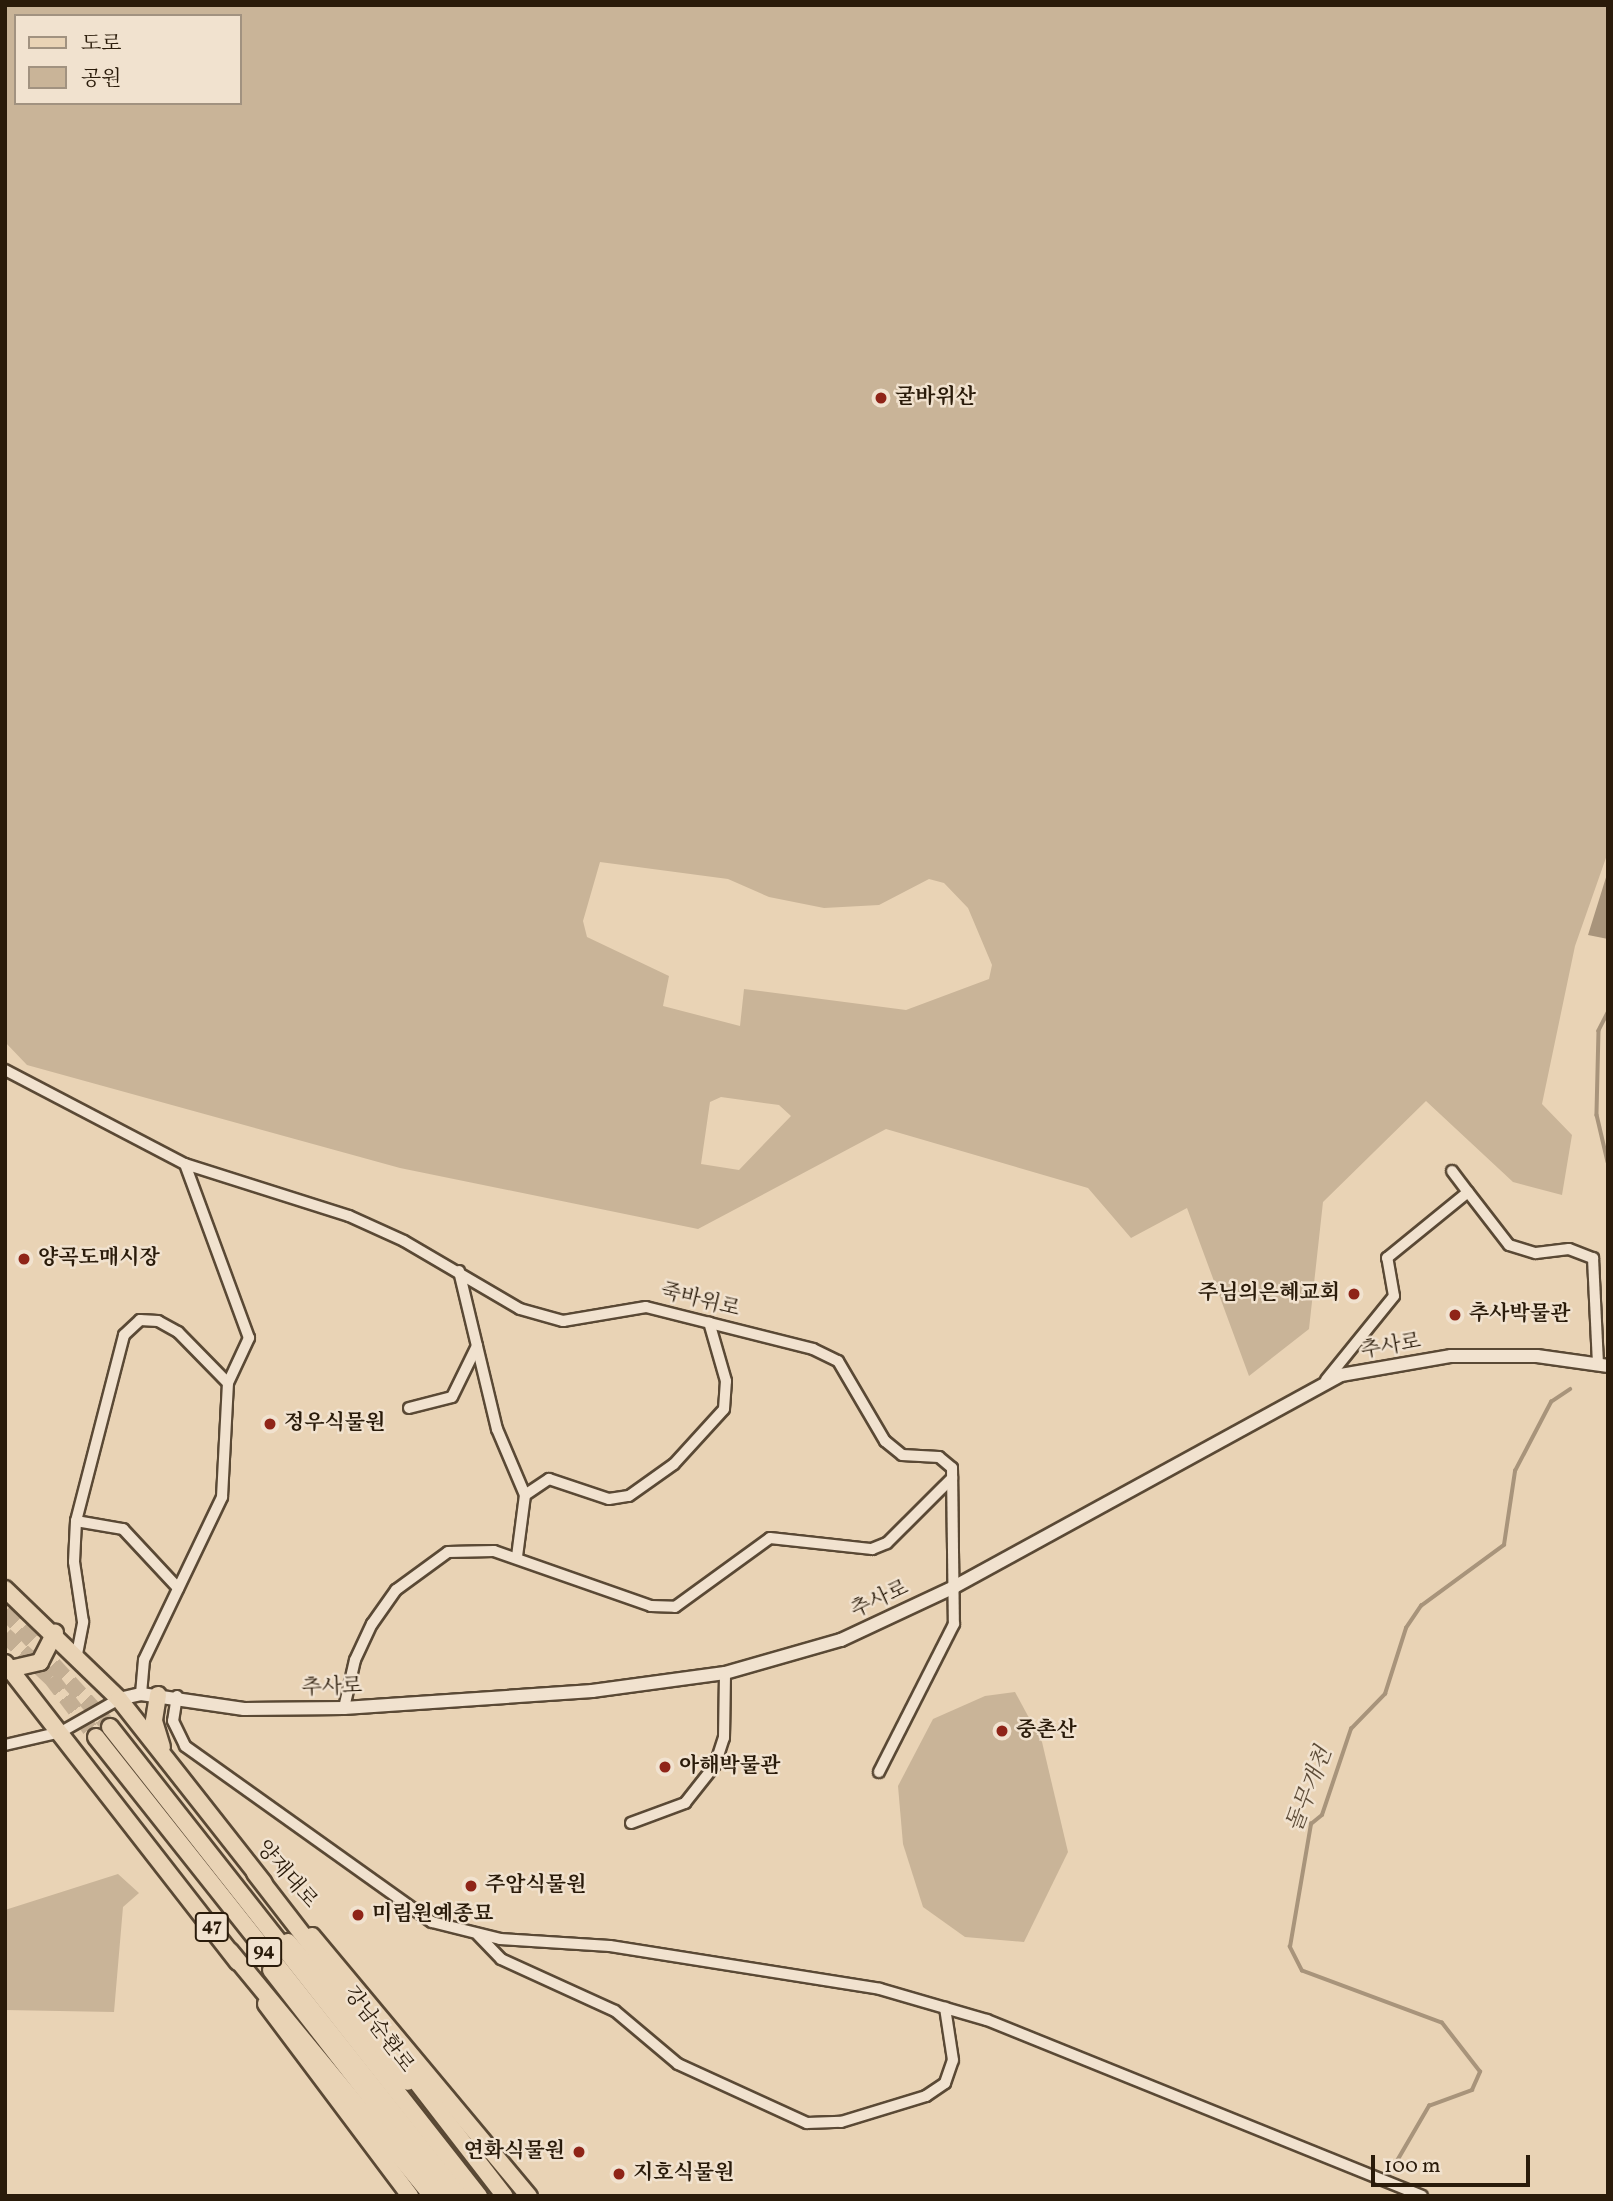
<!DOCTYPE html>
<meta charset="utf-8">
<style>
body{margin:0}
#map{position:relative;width:1613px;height:2201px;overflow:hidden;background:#e9d3b5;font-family:Vollkorn,"Noto Serif KR",serif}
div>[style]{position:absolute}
.green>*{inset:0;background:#c9b498}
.water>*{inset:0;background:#a8947b}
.stream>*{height:3.5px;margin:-1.75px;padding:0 1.75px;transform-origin:1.75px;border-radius:1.75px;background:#a8947b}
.trunk-tunnel>*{height:16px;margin-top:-8px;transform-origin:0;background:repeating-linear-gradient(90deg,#c3ae93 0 16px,transparent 0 24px)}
.roads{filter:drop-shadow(2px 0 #5a4935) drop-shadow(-2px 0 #5a4935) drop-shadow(0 2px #5a4935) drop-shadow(0 -2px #5a4935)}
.minor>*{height:10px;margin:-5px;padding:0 5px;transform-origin:5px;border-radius:5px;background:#f1e2cf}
.tertiary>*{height:12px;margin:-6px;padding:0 6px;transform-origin:6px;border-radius:6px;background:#f1e2cf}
.primary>*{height:16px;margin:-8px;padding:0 8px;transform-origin:8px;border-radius:8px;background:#e9d3b5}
.trunk>*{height:16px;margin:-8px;padding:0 8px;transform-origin:8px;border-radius:8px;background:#e9d3b5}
.dots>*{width:19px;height:19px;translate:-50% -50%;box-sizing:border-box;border:4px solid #f1e2cf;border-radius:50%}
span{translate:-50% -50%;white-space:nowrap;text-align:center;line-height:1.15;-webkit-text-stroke:5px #f1e2cf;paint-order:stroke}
.shield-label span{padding:2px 5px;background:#f1e2cf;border:2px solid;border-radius:5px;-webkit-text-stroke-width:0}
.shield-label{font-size:19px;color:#2a1b0a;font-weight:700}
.poi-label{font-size:21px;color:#2a1b0a;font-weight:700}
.left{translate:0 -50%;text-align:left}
.right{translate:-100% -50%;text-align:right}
.street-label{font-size:21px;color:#2a1b0a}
.water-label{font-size:23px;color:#5c4b37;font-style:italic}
.frame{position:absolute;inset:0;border:7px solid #2a1b0a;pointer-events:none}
.legend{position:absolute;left:14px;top:14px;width:228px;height:91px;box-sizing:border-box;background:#f1e2cf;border:2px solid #a19280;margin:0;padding:9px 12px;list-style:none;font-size:21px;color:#2a1b0a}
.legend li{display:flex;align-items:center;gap:14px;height:35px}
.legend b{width:35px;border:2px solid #a19280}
.scale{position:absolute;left:1371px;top:2155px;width:159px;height:32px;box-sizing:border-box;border:4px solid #2a1b0a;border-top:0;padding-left:9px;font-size:21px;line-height:24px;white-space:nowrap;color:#2a1b0a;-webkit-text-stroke:5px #f1e2cf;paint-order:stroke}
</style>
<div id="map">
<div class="green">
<div style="clip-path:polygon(evenodd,5px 5px,1608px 5px,1608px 852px,1575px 946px,1542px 1104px,1572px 1135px,1562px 1195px,1513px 1182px,1426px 1101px,1323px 1202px,1309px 1329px,1249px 1376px,1187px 1208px,1131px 1238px,1088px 1188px,886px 1129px,698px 1229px,400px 1168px,27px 1065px,5px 1042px,5px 5px,16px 16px,240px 16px,240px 103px,16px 103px,16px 16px,5px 5px,600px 862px,728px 879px,769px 897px,824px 908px,879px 905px,929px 879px,944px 883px,968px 908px,992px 965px,989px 979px,906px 1010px,744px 989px,740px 1026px,663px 1006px,669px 976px,587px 937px,583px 921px,600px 862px,5px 5px,721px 1097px,779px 1105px,791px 1116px,739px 1170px,701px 1164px,710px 1102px,721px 1097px)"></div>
<div style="clip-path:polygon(1015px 1692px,1042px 1742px,1068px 1852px,1024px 1942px,965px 1937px,923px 1907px,903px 1844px,898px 1786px,933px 1719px,985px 1696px)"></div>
<div style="clip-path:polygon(118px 1874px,139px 1893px,123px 1907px,114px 2012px,5px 2010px,5px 1910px)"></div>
</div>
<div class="water">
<div style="clip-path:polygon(1608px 871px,1608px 939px,1588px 935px)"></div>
</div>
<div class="stream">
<div style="left:1608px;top:1013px;width:20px;rotate:117deg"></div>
<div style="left:1599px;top:1031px;width:84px;rotate:91.4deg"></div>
<div style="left:1597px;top:1115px;width:48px;rotate:76.8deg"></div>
<div style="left:1390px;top:2173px;width:78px;rotate:-59.8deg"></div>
<div style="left:1429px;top:2106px;width:46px;rotate:-20.4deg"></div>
<div style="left:1472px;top:2090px;width:20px;rotate:-66deg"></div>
<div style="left:1480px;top:2072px;width:62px;rotate:-127.8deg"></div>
<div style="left:1442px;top:2023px;width:149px;rotate:-159.6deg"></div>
<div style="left:1302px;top:1971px;width:27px;rotate:-117deg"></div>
<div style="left:1290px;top:1947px;width:125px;rotate:-80.3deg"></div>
<div style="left:1311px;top:1824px;width:14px;rotate:-39deg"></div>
<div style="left:1322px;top:1815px;width:91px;rotate:-71.4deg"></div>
<div style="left:1351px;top:1729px;width:49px;rotate:-45.8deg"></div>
<div style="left:1385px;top:1694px;width:69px;rotate:-72.3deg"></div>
<div style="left:1406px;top:1628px;width:27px;rotate:-56deg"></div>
<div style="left:1421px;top:1606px;width:103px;rotate:-36.3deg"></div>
<div style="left:1504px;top:1545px;width:75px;rotate:-81.5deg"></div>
<div style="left:1515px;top:1471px;width:78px;rotate:-62.4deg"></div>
<div style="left:1551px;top:1402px;width:23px;rotate:-34deg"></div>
</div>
<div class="trunk-tunnel">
<div style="left:5px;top:1611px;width:156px;rotate:47.8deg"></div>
<div style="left:5px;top:1635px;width:63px;rotate:43.1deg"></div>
<div style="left:51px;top:1678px;width:74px;rotate:52.7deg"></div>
</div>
<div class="roads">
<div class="minor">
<div style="left:5px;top:1070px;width:203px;rotate:27.6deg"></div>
<div style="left:185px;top:1164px;width:172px;rotate:17.6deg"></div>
<div style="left:349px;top:1216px;width:60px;rotate:24.4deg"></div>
<div style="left:404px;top:1241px;width:134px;rotate:30.4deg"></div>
<div style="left:520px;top:1309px;width:45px;rotate:15.6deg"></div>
<div style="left:563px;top:1321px;width:84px;rotate:-9.6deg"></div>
<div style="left:646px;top:1307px;width:172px;rotate:14.1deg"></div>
<div style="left:813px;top:1349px;width:28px;rotate:26deg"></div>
<div style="left:838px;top:1361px;width:93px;rotate:59.6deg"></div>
<div style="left:885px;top:1441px;width:22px;rotate:39deg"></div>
<div style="left:902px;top:1455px;width:37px;rotate:3deg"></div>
<div style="left:939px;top:1457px;width:17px;rotate:40deg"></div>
<div style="left:952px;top:1468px;width:156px;rotate:89.3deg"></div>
<div style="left:954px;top:1624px;width:166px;rotate:116.9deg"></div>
<div style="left:1452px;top:1171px;width:26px;rotate:53deg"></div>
<div style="left:459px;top:1271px;width:163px;rotate:76.5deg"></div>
<div style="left:497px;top:1429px;width:72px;rotate:67deg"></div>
<div style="left:525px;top:1495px;width:63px;rotate:97.4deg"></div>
<div style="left:1326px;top:1380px;width:108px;rotate:-51deg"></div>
<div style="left:1394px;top:1296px;width:39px;rotate:-100deg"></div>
<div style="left:1387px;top:1258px;width:104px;rotate:-39.2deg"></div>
<div style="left:1468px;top:1192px;width:67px;rotate:52.3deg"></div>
<div style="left:1509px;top:1245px;width:28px;rotate:17deg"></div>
<div style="left:1536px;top:1253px;width:33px;rotate:-7deg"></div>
<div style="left:1569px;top:1249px;width:26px;rotate:21deg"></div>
<div style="left:1593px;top:1258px;width:105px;rotate:87.3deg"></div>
<div style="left:409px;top:1408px;width:44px;rotate:-14.3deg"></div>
<div style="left:452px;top:1397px;width:57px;rotate:-63.9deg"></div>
<div style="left:525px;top:1495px;width:29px;rotate:-34deg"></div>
<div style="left:549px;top:1479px;width:63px;rotate:18.4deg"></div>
<div style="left:609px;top:1499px;width:20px;rotate:-9deg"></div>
<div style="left:629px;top:1496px;width:55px;rotate:-35.4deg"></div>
<div style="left:674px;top:1464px;width:74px;rotate:-47.7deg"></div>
<div style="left:724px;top:1409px;width:28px;rotate:-86deg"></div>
<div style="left:726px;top:1381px;width:61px;rotate:-106.1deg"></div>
<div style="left:76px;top:1521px;width:48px;rotate:9.7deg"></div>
<div style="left:123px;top:1529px;width:81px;rotate:47deg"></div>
<div style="left:77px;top:1654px;width:33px;rotate:-79deg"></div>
<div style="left:83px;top:1622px;width:61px;rotate:-98.5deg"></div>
<div style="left:74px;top:1562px;width:41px;rotate:-87.2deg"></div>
<div style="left:76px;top:1521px;width:192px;rotate:-75.5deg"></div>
<div style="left:124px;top:1335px;width:22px;rotate:-43deg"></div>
<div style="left:140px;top:1320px;width:18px;rotate:3deg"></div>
<div style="left:158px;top:1321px;width:23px;rotate:29deg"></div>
<div style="left:178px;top:1332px;width:71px;rotate:45.6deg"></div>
<div style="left:141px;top:1694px;width:34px;rotate:-85deg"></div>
<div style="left:144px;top:1660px;width:181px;rotate:-64.4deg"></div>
<div style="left:222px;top:1497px;width:114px;rotate:-87deg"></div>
<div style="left:228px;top:1383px;width:50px;rotate:-65deg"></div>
<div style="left:249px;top:1338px;width:185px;rotate:-110.2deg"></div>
<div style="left:177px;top:1696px;width:25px;rotate:99deg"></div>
<div style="left:173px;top:1721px;width:28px;rotate:64deg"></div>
<div style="left:185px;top:1746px;width:303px;rotate:35.5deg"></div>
<div style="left:432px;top:1922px;width:70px;rotate:14deg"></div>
<div style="left:500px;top:1939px;width:110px;rotate:3.6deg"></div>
<div style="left:610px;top:1946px;width:273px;rotate:9deg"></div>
<div style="left:880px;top:1989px;width:111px;rotate:16.2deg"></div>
<div style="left:987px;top:2020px;width:469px;rotate:22deg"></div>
<div style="left:344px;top:1708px;width:49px;rotate:-77.1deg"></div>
<div style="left:355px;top:1660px;width:40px;rotate:-65deg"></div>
<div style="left:372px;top:1624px;width:42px;rotate:-54.8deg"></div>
<div style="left:396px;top:1590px;width:64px;rotate:-36.2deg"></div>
<div style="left:448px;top:1552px;width:46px;rotate:-1.2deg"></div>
<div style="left:494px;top:1551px;width:166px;rotate:19.3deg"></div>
<div style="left:651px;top:1606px;width:24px;rotate:2deg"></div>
<div style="left:675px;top:1607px;width:117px;rotate:-36deg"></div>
<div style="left:770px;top:1538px;width:103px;rotate:6.2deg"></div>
<div style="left:872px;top:1549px;width:16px;rotate:-22deg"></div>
<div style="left:887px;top:1543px;width:92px;rotate:-45deg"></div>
<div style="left:5px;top:1745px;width:57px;rotate:-13.1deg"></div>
<div style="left:61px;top:1732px;width:67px;rotate:-29.6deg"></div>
<div style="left:631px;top:1823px;width:58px;rotate:-20.3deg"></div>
<div style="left:685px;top:1803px;width:48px;rotate:-51.7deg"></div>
<div style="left:715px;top:1765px;width:28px;rotate:-72deg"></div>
<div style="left:724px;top:1738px;width:65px;rotate:-89.1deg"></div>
<div style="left:478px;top:1935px;width:33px;rotate:46deg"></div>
<div style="left:501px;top:1959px;width:125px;rotate:24.5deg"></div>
<div style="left:615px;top:2011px;width:82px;rotate:40.1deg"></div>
<div style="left:678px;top:2064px;width:142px;rotate:24.6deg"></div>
<div style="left:807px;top:2123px;width:34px;rotate:-2deg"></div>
<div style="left:841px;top:2122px;width:89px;rotate:-17deg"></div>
<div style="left:926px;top:2096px;width:23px;rotate:-34deg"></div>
<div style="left:945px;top:2083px;width:24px;rotate:-71deg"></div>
<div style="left:953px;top:2060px;width:53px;rotate:-98.7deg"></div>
</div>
<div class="tertiary">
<div style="left:119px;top:1699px;width:23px;rotate:-13deg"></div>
<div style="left:141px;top:1694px;width:104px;rotate:8.3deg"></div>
<div style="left:244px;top:1709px;width:100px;rotate:-0.6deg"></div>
<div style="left:344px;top:1708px;width:249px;rotate:-3.9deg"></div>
<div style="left:592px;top:1691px;width:134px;rotate:-7.7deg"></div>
<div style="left:725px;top:1673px;width:121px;rotate:-15.9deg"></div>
<div style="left:841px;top:1640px;width:125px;rotate:-25.1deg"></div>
<div style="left:954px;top:1587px;width:441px;rotate:-28.7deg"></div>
<div style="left:1341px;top:1375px;width:112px;rotate:-9.8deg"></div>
<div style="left:1451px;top:1356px;width:86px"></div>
<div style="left:1537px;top:1356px;width:72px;rotate:8deg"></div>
</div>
<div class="primary">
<div style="left:5px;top:1589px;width:158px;rotate:44deg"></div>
<div style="left:119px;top:1699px;width:234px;rotate:51.8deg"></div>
<div style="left:5px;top:1663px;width:379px;rotate:52.1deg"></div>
<div style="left:10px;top:1669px;width:31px;rotate:-13deg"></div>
<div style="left:40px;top:1662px;width:33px;rotate:-63deg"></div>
<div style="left:158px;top:1695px;width:26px;rotate:99deg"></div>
<div style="left:154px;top:1721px;width:27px;rotate:73deg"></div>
<div style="left:312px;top:1936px;width:339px;rotate:50.2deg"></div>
<div style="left:288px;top:1942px;width:184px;rotate:49.4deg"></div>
<div style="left:271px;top:1970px;width:286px;rotate:52.1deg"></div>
<div style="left:266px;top:2004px;width:240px;rotate:53.1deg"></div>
</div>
<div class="trunk">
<div style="left:110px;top:1727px;width:597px;rotate:51.81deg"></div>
<div style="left:96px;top:1737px;width:586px;rotate:51.58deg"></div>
<div style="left:255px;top:1873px;width:408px;rotate:52.3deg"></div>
<div style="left:230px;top:1951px;width:318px;rotate:50.5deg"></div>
</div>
</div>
<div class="dots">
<div style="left:881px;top:398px;background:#8f2418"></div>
<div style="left:24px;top:1259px;background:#8f2418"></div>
<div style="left:1354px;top:1294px;background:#8f2418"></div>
<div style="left:1455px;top:1315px;background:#8f2418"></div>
<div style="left:270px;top:1424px;background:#8f2418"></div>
<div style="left:1002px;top:1731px;background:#8f2418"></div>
<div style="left:665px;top:1767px;background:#8f2418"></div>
<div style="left:471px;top:1886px;background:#8f2418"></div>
<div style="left:358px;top:1915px;background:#8f2418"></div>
<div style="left:579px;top:2152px;background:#8f2418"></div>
<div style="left:619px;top:2174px;background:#8f2418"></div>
</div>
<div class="shield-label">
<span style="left:212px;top:1927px">47</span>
<span style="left:264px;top:1952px">94</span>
</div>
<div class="poi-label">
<span class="left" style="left:895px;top:398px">굴바위산</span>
<span class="left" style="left:38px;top:1259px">양곡도매시장</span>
<span class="right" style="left:1340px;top:1294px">주님의은혜교회</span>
<span class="left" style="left:1469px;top:1315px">추사박물관</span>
<span class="left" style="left:284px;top:1424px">정우식물원</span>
<span class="left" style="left:1016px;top:1731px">중촌산</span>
<span class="left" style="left:679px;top:1767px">아해박물관</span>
<span class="left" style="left:485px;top:1886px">주암식물원</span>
<span class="left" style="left:372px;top:1915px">미림원예종묘</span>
<span class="right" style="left:565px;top:2152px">연화식물원</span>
<span class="left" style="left:633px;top:2174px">지호식물원</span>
</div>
<div class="street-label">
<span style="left:700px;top:1301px;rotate:14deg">죽바위로</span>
<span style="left:1391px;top:1347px;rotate:-10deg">추사로</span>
<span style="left:880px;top:1600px;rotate:-25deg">추사로</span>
<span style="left:332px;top:1688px;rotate:-2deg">추사로</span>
<span style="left:286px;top:1875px;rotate:49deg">양재대로</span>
<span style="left:378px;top:2030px;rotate:53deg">강남순환로</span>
</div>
<div class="water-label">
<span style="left:1310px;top:1790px;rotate:-69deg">돌무개천</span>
</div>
<div class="frame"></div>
<ul class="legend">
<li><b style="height:9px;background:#e9d3b5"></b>도로</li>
<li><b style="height:19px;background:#c9b498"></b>공원</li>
</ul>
<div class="scale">100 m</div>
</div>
